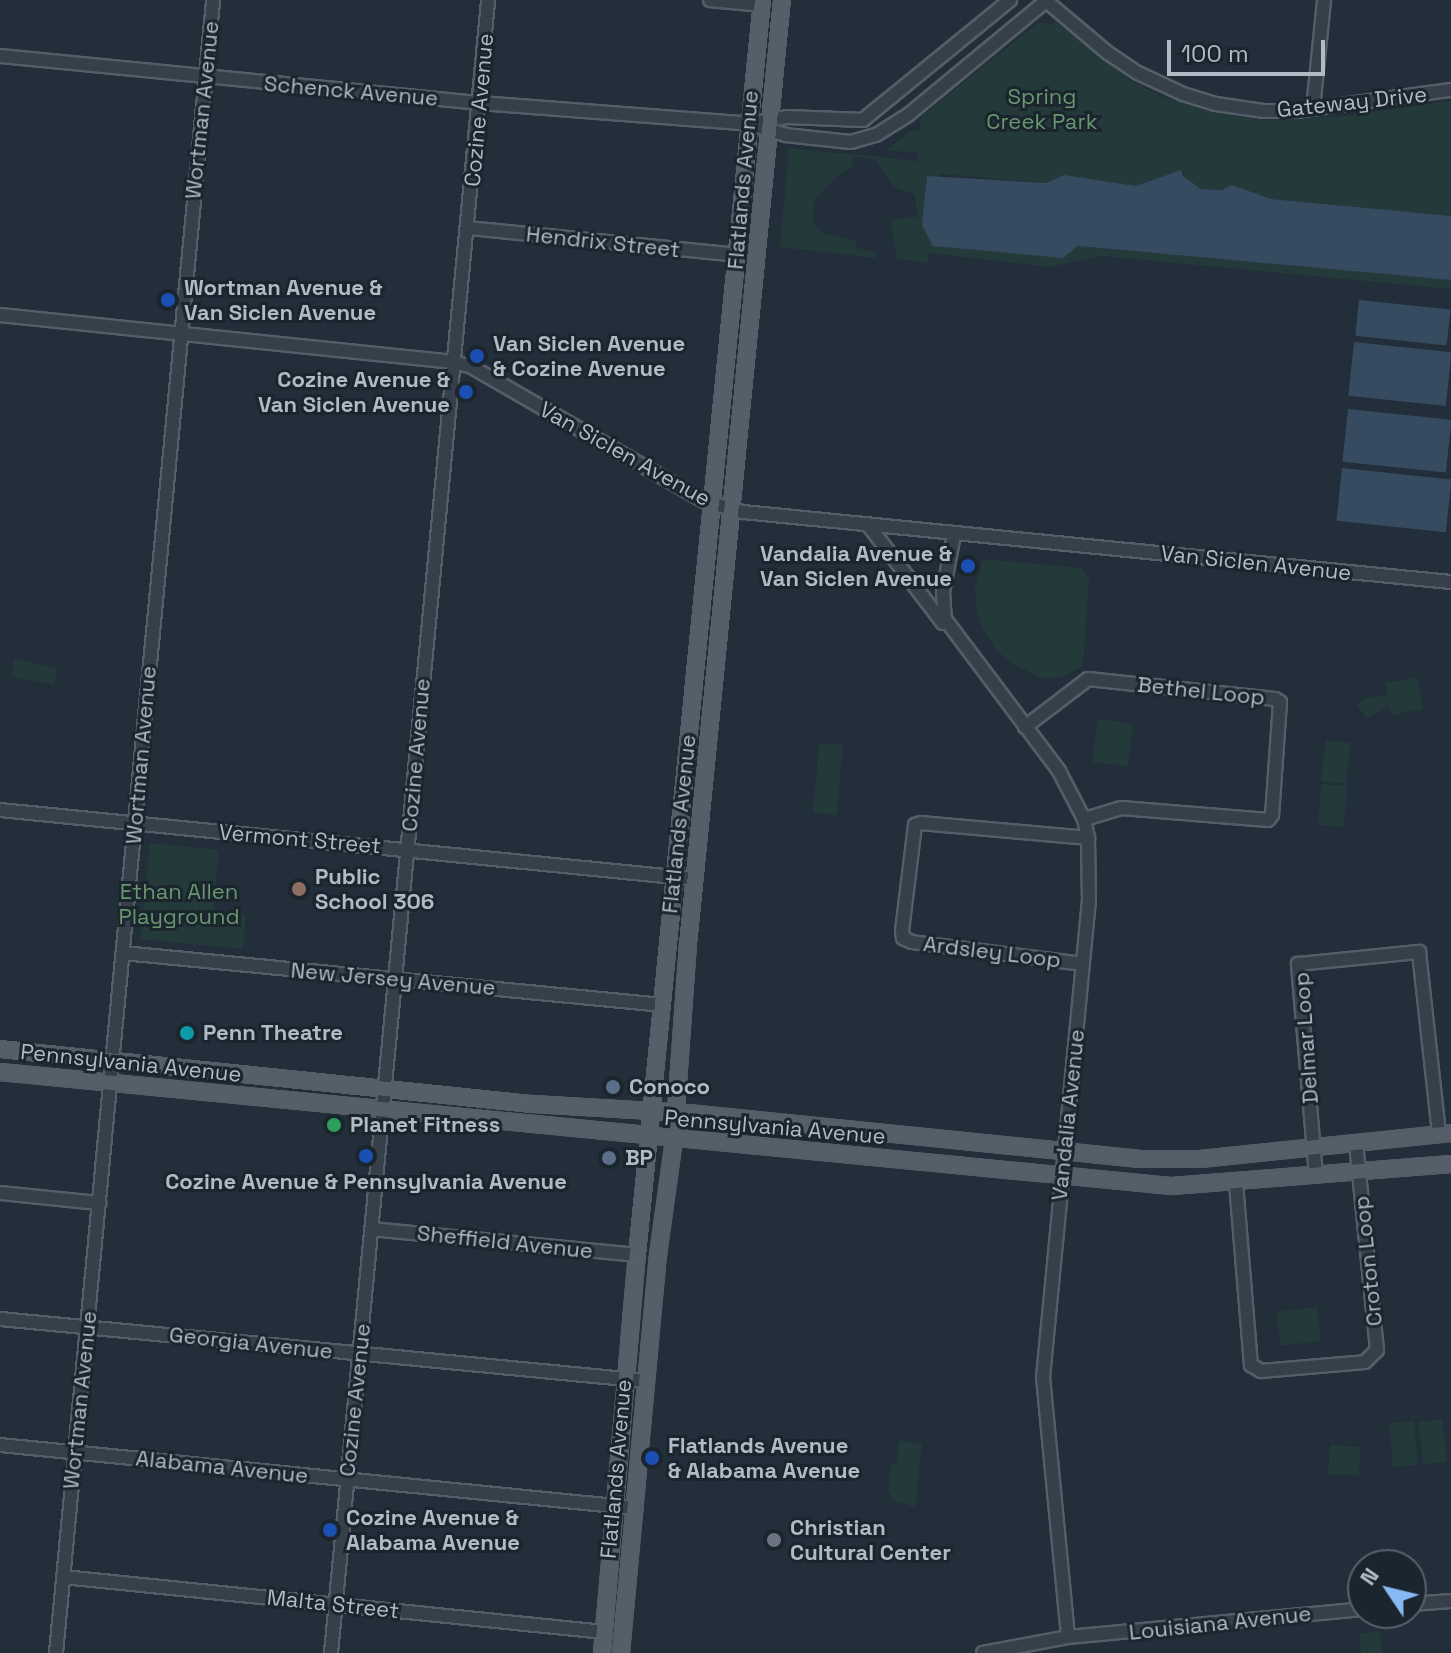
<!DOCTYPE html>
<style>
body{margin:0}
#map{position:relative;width:1451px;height:1653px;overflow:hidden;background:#222e39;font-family:"Space Grotesk",sans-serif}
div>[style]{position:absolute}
.green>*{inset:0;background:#243a3a;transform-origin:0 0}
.water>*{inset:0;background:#364b60;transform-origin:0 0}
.roads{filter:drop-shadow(2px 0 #545e67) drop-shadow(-2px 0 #545e67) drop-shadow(0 2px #545e67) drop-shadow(0 -2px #545e67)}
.minor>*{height:12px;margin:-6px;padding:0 6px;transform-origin:6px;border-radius:6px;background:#36404a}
.major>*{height:14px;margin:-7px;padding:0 7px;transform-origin:7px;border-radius:7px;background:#545f6a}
.dots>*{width:22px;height:22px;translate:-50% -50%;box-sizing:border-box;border:4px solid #1b252e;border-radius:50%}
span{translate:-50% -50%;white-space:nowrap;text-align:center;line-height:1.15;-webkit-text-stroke:6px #1b252e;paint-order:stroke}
.street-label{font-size:22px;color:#b1bbc6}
.park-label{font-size:22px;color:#68966f}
.poi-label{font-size:22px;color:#b1bbc6;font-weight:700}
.left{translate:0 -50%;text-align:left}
.right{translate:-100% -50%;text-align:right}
.north{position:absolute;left:1347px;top:1549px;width:80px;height:80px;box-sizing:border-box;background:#1b252e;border:2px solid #57616b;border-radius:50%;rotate:305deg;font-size:22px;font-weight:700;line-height:32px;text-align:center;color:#b1bbc6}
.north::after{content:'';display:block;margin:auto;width:28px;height:36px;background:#87baf5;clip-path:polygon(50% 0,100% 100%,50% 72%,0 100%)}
.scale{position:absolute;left:1167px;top:40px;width:158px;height:36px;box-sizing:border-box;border:4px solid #b1bbc6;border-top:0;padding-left:10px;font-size:24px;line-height:28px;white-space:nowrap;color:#b1bbc6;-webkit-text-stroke:6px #1b252e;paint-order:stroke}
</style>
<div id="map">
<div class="green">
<div style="clip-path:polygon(1039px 22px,1052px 25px,1056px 22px,1130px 80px,1166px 98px,1208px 111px,1264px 120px,1335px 117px,1451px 101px,1451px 216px,1271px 199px,1232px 185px,1222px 190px,1201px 189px,1189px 182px,1181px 171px,1136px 186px,1064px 175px,1046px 183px,940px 174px,938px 178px,927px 176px,1063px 258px,1078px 246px,1451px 280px,1451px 289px,1101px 256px,1050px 267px,929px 253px,927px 263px,897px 259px,891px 228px,893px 219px,917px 217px,915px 195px,894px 187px,875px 159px,852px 156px,853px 167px,839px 174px,814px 201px,813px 223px,822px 233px,854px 240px,858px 248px,875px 253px,875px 258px,780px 247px,789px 148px,918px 161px,918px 152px,886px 151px,910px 131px,919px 131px,921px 117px)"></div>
<div style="clip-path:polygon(983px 559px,1081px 568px,1089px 578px,1083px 666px,1060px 678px,1041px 678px,1013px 664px,996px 650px,983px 630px,976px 607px,975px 587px)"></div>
<div style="clip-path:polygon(14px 658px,57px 669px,54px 684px,12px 677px)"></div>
<div style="clip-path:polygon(1417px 677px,1423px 709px,1392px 715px,1389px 705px,1366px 719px,1357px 704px,1371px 695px,1373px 698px,1387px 694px,1386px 683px)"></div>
<div style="left:1098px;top:719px;width:36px;height:43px;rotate:8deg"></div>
<div style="left:1326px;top:740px;width:25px;height:41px;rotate:7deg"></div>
<div style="left:819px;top:743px;width:24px;height:70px;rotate:5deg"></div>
<div style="left:1321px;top:784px;width:26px;height:41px;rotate:4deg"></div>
<div style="clip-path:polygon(150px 843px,219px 850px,213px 911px,246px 915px,243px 949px,140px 939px)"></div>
<div style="left:1317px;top:1307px;width:34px;height:41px;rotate:83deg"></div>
<div style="left:1442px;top:1419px;width:43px;height:24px;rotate:83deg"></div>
<div style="left:1414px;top:1421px;width:44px;height:25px;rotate:85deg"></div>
<div style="clip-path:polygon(899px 1441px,922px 1444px,915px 1507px,892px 1500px,888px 1489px,891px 1464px,897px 1464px)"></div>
<div style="left:1330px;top:1445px;width:31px;height:29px;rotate:4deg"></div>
<div style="clip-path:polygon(1380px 1631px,1382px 1653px,1361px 1653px,1359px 1634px)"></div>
</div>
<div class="water">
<div style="clip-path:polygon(1181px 170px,1183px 176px,1201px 189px,1222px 190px,1232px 185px,1271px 199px,1451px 216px,1451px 280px,1078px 246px,1063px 258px,933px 246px,922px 225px,927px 176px,1046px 183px,1064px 175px,1136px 186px)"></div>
<div style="left:1359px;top:300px;width:92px;height:36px;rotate:6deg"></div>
<div style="left:1354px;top:342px;width:98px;height:54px;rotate:6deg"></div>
<div style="left:1348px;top:409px;width:104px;height:53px;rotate:6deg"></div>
<div style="left:1342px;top:468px;width:110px;height:53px;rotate:6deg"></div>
</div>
<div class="roads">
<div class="minor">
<div style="left:710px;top:0;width:52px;rotate:5.5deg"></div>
<div style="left:1045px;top:0;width:82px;rotate:40.1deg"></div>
<div style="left:1108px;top:53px;width:36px;rotate:34deg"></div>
<div style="left:1138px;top:73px;width:50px;rotate:25deg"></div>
<div style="left:1183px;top:94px;width:34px;rotate:17deg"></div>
<div style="left:1216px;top:104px;width:49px;rotate:8.3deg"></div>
<div style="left:1264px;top:111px;width:33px"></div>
<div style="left:1297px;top:111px;width:155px;rotate:-7.8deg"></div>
<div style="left:0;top:56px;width:482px;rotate:5.6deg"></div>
<div style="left:480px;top:103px;width:271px;rotate:4.4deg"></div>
<div style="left:750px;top:124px;width:37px;rotate:17deg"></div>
<div style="left:785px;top:135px;width:66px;rotate:6.1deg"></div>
<div style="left:851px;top:142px;width:26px;rotate:-16deg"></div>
<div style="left:876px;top:135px;width:38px;rotate:-32deg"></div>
<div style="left:908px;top:115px;width:180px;rotate:-39.6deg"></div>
<div style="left:1313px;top:109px;width:110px;rotate:-84.2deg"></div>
<div style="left:761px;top:122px;width:26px;rotate:-11deg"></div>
<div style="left:787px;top:117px;width:76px;rotate:2.3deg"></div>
<div style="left:863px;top:120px;width:190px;rotate:-39.2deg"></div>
<div style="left:468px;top:228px;width:271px;rotate:5.7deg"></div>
<div style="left:0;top:315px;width:454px;rotate:5.9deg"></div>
<div style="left:452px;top:362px;width:18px;rotate:13deg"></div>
<div style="left:470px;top:366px;width:270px;rotate:30deg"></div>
<div style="left:704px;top:501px;width:41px;rotate:15.8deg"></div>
<div style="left:743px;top:512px;width:711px;rotate:5.65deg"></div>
<div style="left:869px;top:526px;width:122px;rotate:52.7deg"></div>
<div style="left:954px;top:535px;width:58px;rotate:100.9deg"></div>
<div style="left:943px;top:592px;width:27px;rotate:86deg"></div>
<div style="left:945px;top:619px;width:190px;rotate:53.1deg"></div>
<div style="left:1059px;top:771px;width:54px;rotate:62.5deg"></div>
<div style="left:1084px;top:819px;width:19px;rotate:78deg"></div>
<div style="left:1088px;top:838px;width:62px;rotate:89.1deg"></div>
<div style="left:1089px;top:900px;width:479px;rotate:95.5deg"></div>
<div style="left:1043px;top:1377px;width:261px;rotate:84.5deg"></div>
<div style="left:1025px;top:727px;width:79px;rotate:-37.3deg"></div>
<div style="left:1088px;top:679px;width:188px;rotate:6.1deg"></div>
<div style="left:1275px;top:699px;width:6px;rotate:31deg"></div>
<div style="left:1280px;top:702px;width:113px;rotate:94deg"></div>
<div style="left:1272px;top:815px;width:6px;rotate:129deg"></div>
<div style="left:1268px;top:820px;width:147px;rotate:-175.3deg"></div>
<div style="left:1121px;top:808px;width:39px;rotate:163deg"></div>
<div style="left:0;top:810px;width:698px;rotate:5.67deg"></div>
<div style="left:123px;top:953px;width:542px;rotate:5.5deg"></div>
<div style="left:1083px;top:964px;width:172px;rotate:-172.7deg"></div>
<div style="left:912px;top:942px;width:10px;rotate:-156deg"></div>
<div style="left:903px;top:938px;width:7px;rotate:-98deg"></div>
<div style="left:902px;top:931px;width:107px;rotate:-83deg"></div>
<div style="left:915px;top:825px;width:6px;rotate:-18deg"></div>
<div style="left:921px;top:823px;width:168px;rotate:5.1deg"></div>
<div style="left:1316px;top:1175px;width:212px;rotate:-94.9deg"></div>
<div style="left:1298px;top:964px;width:122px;rotate:-5.7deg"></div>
<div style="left:1419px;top:952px;width:183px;rotate:83.7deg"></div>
<div style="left:1236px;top:1183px;width:183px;rotate:85.3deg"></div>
<div style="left:1251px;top:1365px;width:12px;rotate:31deg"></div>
<div style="left:1261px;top:1371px;width:104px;rotate:-4.9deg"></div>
<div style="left:1365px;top:1362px;width:17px;rotate:-45deg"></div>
<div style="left:1377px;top:1350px;width:207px;rotate:-95.8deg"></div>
<div style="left:0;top:1193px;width:100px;rotate:5.8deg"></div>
<div style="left:372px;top:1229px;width:266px;rotate:5.6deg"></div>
<div style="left:0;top:1319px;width:649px;rotate:5.48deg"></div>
<div style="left:0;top:1445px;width:639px;rotate:5.66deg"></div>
<div style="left:63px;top:1577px;width:544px;rotate:5.8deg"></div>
<div style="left:1411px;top:1604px;width:40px;rotate:-4.3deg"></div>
<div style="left:56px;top:1653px;width:1660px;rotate:-84.57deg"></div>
<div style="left:331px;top:1653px;width:1660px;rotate:-84.57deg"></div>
<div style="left:983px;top:1653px;width:86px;rotate:-10.7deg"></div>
<div style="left:1068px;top:1637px;width:296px;rotate:-5.4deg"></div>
</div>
<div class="major">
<div style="left:0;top:1049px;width:534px;rotate:5.91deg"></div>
<div style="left:531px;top:1104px;width:157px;rotate:3.3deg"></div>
<div style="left:688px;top:1113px;width:452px;rotate:5.8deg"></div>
<div style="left:1138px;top:1159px;width:62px"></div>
<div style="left:1200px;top:1159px;width:252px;rotate:-5.9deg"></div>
<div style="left:0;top:1072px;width:1178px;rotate:5.56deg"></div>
<div style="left:1172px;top:1186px;width:280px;rotate:-4.5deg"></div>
<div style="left:602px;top:1653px;width:400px;rotate:-85deg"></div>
<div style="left:637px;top:1255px;width:1261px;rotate:-84.31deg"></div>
<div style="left:621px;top:1653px;width:400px;rotate:-84.7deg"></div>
<div style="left:658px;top:1255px;width:117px;rotate:-82.1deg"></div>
<div style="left:674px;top:1139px;width:195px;rotate:-85.9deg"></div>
<div style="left:688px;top:945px;width:950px;rotate:-84.32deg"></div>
</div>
</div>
<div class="dots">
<div style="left:168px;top:300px;background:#1a4fb4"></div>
<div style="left:477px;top:356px;background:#1a4fb4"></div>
<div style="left:466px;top:392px;background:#1a4fb4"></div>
<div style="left:968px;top:566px;background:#1a4fb4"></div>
<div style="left:299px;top:889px;background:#8d6e63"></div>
<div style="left:187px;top:1033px;background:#0f9aa8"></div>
<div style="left:613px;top:1087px;background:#5c6f8a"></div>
<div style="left:334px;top:1125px;background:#2e9e5b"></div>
<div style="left:366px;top:1156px;background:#1a4fb4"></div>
<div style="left:609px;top:1158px;background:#5c6f8a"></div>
<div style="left:652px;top:1458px;background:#1a4fb4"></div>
<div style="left:330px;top:1530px;background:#1a4fb4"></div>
<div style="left:774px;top:1540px;background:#6b7280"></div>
</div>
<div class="street-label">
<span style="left:351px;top:91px;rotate:5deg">Schenck Avenue</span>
<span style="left:1352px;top:102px;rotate:-6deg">Gateway Drive</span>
<span style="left:202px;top:110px;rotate:-84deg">Wortman Avenue</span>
<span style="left:479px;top:110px;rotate:-85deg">Cozine Avenue</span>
<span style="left:743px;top:180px;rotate:-85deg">Flatlands Avenue</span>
<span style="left:603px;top:242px;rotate:6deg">Hendrix Street</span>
<span style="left:625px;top:454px;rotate:29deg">Van Siclen Avenue</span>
<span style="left:1256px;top:563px;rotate:6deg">Van Siclen Avenue</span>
<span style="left:1201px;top:691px;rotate:6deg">Bethel Loop</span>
<span style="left:141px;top:755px;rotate:-85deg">Wortman Avenue</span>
<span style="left:416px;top:755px;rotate:-85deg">Cozine Avenue</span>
<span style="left:679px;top:824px;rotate:-84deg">Flatlands Avenue</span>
<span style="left:300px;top:839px;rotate:5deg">Vermont Street</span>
<span style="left:992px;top:952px;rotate:7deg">Ardsley Loop</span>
<span style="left:393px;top:979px;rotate:5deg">New Jersey Avenue</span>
<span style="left:1306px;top:1038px;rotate:-94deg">Delmar Loop</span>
<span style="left:131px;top:1063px;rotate:6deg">Pennsylvania Avenue</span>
<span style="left:1068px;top:1115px;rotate:-84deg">Vandalia Avenue</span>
<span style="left:775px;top:1127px;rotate:5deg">Pennsylvania Avenue</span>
<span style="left:505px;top:1242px;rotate:6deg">Sheffield Avenue</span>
<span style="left:1368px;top:1261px;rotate:-96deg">Croton Loop</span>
<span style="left:251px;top:1343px;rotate:6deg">Georgia Avenue</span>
<span style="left:80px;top:1400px;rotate:-84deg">Wortman Avenue</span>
<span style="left:355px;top:1400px;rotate:-84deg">Cozine Avenue</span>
<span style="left:222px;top:1467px;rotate:6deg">Alabama Avenue</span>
<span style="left:616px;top:1469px;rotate:-85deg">Flatlands Avenue</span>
<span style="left:333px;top:1604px;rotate:6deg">Malta Street</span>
<span style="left:1220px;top:1623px;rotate:-6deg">Louisiana Avenue</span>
</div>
<div class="park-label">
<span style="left:1042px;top:109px">Spring<br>Creek Park</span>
<span style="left:179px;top:904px">Ethan Allen<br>Playground</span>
</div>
<div class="poi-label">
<span class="left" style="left:184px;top:300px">Wortman Avenue &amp;<br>Van Siclen Avenue</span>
<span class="left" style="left:493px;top:356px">Van Siclen Avenue<br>&amp; Cozine Avenue</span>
<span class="right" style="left:450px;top:392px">Cozine Avenue &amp;<br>Van Siclen Avenue</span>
<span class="right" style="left:952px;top:566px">Vandalia Avenue &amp;<br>Van Siclen Avenue</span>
<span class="left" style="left:315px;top:889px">Public<br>School 306</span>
<span class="left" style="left:203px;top:1033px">Penn Theatre</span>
<span class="left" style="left:629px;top:1087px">Conoco</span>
<span class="left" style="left:350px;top:1125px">Planet Fitness</span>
<span class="left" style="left:625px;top:1158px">BP</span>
<span style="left:366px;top:1182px">Cozine Avenue &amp; Pennsylvania Avenue</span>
<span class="left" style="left:668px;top:1458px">Flatlands Avenue<br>&amp; Alabama Avenue</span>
<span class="left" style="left:346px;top:1530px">Cozine Avenue &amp;<br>Alabama Avenue</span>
<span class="left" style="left:790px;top:1540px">Christian<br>Cultural Center</span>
</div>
<div class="north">N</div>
<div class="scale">100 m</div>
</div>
